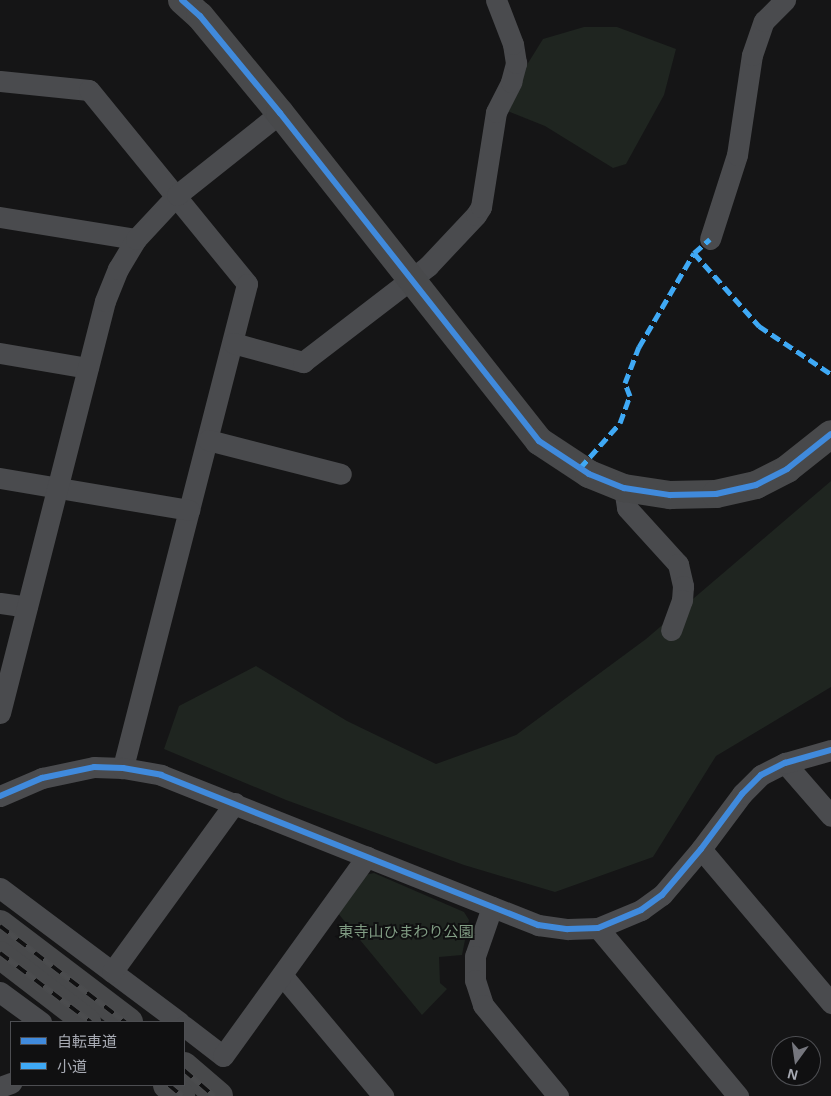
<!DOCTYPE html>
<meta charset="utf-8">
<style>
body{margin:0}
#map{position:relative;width:831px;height:1096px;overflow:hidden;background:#151516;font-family:Arial,"Noto Sans JP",sans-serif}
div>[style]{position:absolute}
.green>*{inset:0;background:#1f2520}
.street>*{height:21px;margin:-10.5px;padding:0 10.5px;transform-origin:10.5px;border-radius:10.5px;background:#4a4b4e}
.secondary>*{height:28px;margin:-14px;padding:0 14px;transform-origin:14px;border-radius:14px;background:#48494b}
.rail>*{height:5.5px;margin-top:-2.75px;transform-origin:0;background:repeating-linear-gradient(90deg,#101011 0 11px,#4b4c4e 0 22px);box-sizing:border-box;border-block:1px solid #4b4c4e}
.quiet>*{height:5px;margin-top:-2.5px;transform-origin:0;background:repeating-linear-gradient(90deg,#3fa9f5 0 10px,transparent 0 15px)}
.cycleway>*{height:6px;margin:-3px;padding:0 3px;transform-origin:3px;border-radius:3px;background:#408adc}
span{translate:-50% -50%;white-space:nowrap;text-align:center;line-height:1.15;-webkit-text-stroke:4px #101011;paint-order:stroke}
.park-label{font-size:15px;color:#819d84}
.legend{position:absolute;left:10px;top:1021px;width:175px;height:65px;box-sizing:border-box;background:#101011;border:1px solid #4d4e52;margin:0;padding:6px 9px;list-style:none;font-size:15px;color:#a8abb4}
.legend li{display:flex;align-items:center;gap:10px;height:25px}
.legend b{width:25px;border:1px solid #4d4e52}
.north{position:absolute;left:771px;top:1036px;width:50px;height:50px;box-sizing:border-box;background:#101011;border:1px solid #4d4e52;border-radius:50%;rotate:194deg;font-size:14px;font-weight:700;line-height:20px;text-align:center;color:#a8abb4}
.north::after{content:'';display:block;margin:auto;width:18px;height:22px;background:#75767d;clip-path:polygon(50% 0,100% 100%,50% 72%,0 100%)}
</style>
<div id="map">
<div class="green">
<div style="clip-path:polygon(584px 27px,617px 27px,676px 49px,664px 95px,626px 164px,613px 168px,545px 126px,500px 108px,543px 39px)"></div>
<div style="clip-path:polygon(831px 481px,831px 687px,716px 756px,653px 857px,555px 892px,464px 865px,286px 800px,164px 749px,179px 706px,256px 666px,347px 721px,436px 764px,516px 735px,646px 639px)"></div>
<div style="clip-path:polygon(374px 873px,464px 912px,469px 920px,462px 955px,439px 957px,440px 983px,447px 989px,422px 1015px,337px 912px,365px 875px)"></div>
</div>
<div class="street">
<div style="left:0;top:81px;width:89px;rotate:5.8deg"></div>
<div style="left:89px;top:90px;width:250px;rotate:50.8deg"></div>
<div style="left:247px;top:284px;width:500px;rotate:104.4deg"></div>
<div style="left:0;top:217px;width:138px;rotate:9.2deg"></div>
<div style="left:710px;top:239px;width:88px;rotate:-72.2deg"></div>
<div style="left:737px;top:155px;width:101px;rotate:-81.5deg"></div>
<div style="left:752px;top:55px;width:36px;rotate:-71deg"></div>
<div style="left:764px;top:21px;width:30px;rotate:-45deg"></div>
<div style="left:233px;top:343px;width:73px;rotate:15.2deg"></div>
<div style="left:303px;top:362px;width:158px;rotate:-37.5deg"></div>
<div style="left:428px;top:266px;width:70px;rotate:-46.7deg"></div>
<div style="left:476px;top:215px;width:9px;rotate:-58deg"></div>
<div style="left:481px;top:207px;width:96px;rotate:-81deg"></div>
<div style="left:496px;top:112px;width:34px;rotate:-63deg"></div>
<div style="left:511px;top:82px;width:20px;rotate:-75deg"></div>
<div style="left:516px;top:63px;width:19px;rotate:-99deg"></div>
<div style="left:513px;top:44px;width:47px;rotate:-111.1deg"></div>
<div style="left:0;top:353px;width:89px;rotate:9.7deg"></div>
<div style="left:208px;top:440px;width:137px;rotate:14.3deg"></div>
<div style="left:0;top:478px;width:192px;rotate:9.6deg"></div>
<div style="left:624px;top:488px;width:20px;rotate:81deg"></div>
<div style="left:627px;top:508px;width:76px;rotate:47.7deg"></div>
<div style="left:678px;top:564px;width:23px;rotate:77deg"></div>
<div style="left:683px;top:586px;width:14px;rotate:94deg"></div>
<div style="left:682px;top:600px;width:32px;rotate:110deg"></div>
<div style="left:0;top:603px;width:27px;rotate:8deg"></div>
<div style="left:0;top:713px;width:425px;rotate:-75.7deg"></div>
<div style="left:105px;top:301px;width:35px;rotate:-68deg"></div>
<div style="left:118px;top:269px;width:35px;rotate:-59deg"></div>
<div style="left:136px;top:239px;width:60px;rotate:-47deg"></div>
<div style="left:177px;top:195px;width:132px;rotate:-38.5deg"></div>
<div style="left:785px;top:763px;width:70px;rotate:49deg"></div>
<div style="left:0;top:796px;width:46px;rotate:-23.2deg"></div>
<div style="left:42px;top:778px;width:53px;rotate:-11.9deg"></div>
<div style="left:94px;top:767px;width:29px;rotate:2deg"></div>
<div style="left:123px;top:768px;width:39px;rotate:10deg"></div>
<div style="left:161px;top:775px;width:406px;rotate:21.7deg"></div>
<div style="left:538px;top:925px;width:30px;rotate:8deg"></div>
<div style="left:568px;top:929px;width:30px;rotate:-2deg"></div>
<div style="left:598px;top:928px;width:47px;rotate:-22.7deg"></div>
<div style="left:641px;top:910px;width:26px;rotate:-36deg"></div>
<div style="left:662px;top:895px;width:60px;rotate:-49.7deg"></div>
<div style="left:701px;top:849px;width:69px;rotate:-53.3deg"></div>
<div style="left:742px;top:794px;width:27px;rotate:-45deg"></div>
<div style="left:761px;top:775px;width:27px;rotate:-27deg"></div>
<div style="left:785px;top:763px;width:48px;rotate:-15.8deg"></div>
<div style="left:701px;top:849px;width:202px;rotate:49.8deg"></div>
<div style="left:0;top:888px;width:224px;rotate:36.8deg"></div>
<div style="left:492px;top:907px;width:52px;rotate:109.1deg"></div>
<div style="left:475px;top:956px;width:24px;rotate:90deg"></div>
<div style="left:475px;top:980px;width:26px;rotate:72deg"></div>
<div style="left:483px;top:1005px;width:118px;rotate:50.5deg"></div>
<div style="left:598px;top:928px;width:219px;rotate:50.2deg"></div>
<div style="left:112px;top:972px;width:209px;rotate:-54deg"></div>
<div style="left:282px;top:975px;width:158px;rotate:50.1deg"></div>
<div style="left:0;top:992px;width:51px;rotate:36.2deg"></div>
<div style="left:184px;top:1026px;width:49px;rotate:37.6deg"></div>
<div style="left:223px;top:1056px;width:246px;rotate:-54.2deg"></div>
<div style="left:0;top:1087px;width:12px;rotate:-20deg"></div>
</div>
<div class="secondary">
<div style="left:182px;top:0;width:24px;rotate:42deg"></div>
<div style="left:200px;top:16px;width:126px;rotate:50.5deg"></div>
<div style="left:280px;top:113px;width:418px;rotate:51.7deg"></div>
<div style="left:539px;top:441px;width:60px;rotate:33.4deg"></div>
<div style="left:589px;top:474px;width:38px;rotate:22deg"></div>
<div style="left:624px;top:488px;width:47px;rotate:8.7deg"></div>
<div style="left:670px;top:495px;width:46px;rotate:-1.2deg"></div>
<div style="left:716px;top:494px;width:41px;rotate:-12.7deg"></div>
<div style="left:756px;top:485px;width:35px;rotate:-27deg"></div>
<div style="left:787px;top:469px;width:56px;rotate:-38.5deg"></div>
<div style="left:0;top:924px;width:162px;rotate:37.2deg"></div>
<div style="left:0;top:955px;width:110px;rotate:37.6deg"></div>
<div style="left:184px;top:1066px;width:46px;rotate:40.6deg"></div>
<div style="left:167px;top:1085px;width:18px;rotate:38deg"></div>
</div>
<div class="rail">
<div style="left:0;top:926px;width:158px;rotate:37.5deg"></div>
<div style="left:0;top:953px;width:114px;rotate:37.2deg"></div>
<div style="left:184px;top:1070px;width:40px;rotate:41deg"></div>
<div style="left:169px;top:1085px;width:17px;rotate:40deg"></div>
</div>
<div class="quiet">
<div style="left:694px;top:253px;width:98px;rotate:48.3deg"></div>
<div style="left:759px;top:326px;width:87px;rotate:33.7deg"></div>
<div style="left:580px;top:468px;width:60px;rotate:-48.4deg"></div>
<div style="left:620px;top:423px;width:29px;rotate:-70deg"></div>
<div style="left:630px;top:396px;width:14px;rotate:-111deg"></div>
<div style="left:625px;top:383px;width:39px;rotate:-69deg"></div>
<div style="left:639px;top:347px;width:109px;rotate:-59.7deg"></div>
<div style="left:694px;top:253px;width:21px;rotate:-41deg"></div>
</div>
<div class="cycleway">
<div style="left:182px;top:0;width:24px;rotate:42deg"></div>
<div style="left:200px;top:16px;width:126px;rotate:50.5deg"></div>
<div style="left:280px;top:113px;width:418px;rotate:51.7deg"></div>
<div style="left:539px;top:441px;width:60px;rotate:33.4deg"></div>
<div style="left:589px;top:474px;width:38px;rotate:22deg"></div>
<div style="left:624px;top:488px;width:47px;rotate:8.7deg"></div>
<div style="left:670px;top:495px;width:46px;rotate:-1.2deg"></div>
<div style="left:716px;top:494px;width:41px;rotate:-12.7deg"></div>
<div style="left:756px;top:485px;width:35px;rotate:-27deg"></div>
<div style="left:787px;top:469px;width:56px;rotate:-38.5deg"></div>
<div style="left:0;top:796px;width:46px;rotate:-23.2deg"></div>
<div style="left:42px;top:778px;width:53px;rotate:-11.9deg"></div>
<div style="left:94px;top:767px;width:29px;rotate:2deg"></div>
<div style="left:123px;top:768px;width:39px;rotate:10deg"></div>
<div style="left:161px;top:775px;width:406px;rotate:21.7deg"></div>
<div style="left:538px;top:925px;width:30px;rotate:8deg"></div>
<div style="left:568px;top:929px;width:30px;rotate:-2deg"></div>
<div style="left:598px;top:928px;width:47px;rotate:-22.7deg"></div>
<div style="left:641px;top:910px;width:26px;rotate:-36deg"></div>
<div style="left:662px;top:895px;width:60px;rotate:-49.7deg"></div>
<div style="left:701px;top:849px;width:69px;rotate:-53.3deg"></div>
<div style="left:742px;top:794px;width:27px;rotate:-45deg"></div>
<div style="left:761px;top:775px;width:27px;rotate:-27deg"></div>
<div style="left:785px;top:763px;width:48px;rotate:-15.8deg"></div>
</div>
<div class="park-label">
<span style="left:406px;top:932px">東寺山ひまわり公園</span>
</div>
<ul class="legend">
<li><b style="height:6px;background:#408adc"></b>自転車道</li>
<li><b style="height:6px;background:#3fa9f5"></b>小道</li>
</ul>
<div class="north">N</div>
</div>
